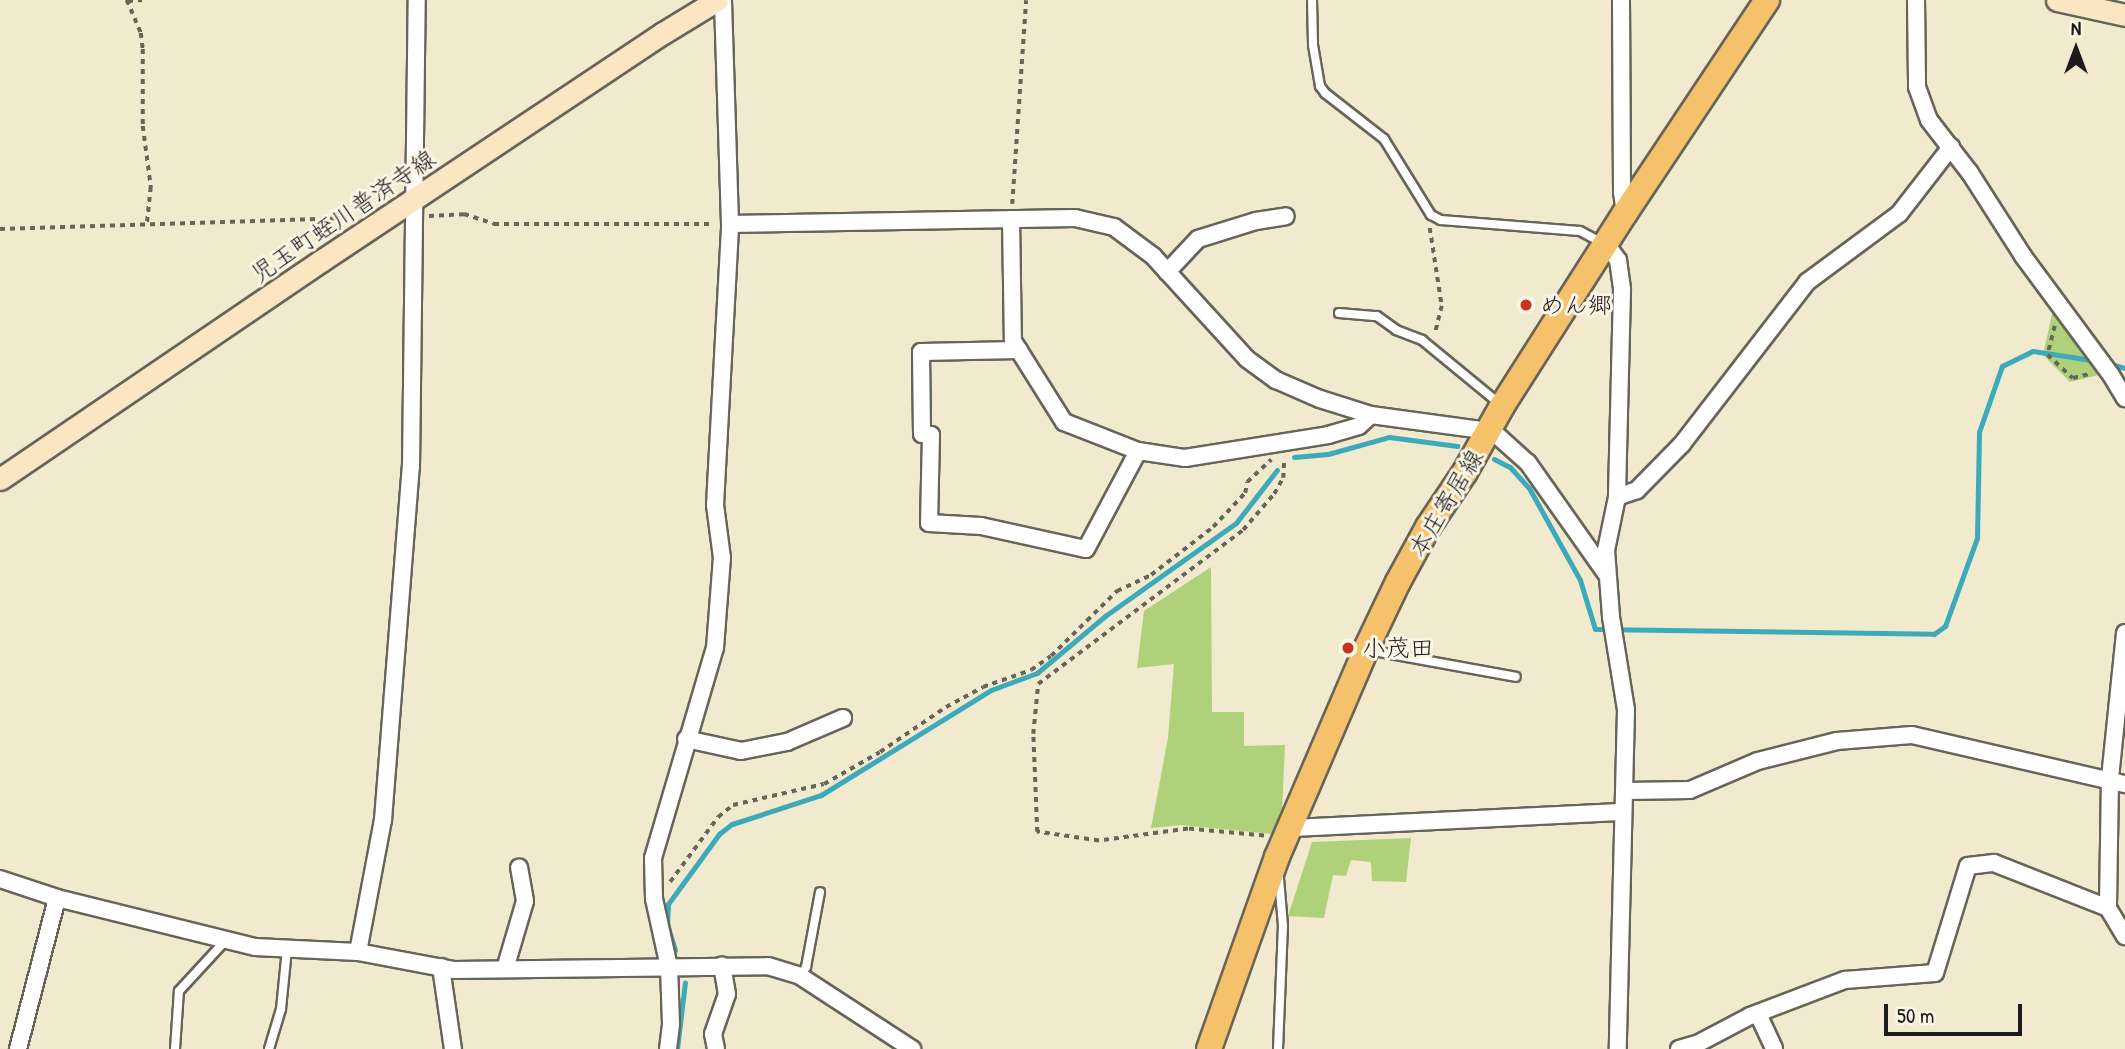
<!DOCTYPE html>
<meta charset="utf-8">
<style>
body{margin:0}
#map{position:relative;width:2125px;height:1049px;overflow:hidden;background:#f1eace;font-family:"Patrick Hand","Klee One",sans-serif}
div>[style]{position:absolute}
.green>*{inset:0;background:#afd17a}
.stream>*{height:5px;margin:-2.5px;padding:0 2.5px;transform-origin:2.5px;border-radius:2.5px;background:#3caaba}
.path>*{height:3.5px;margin-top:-1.75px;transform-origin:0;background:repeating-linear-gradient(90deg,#67645a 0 5px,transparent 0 10px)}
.roads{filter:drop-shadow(2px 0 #67645a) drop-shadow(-2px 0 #67645a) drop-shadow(0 2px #67645a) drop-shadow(0 -2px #67645a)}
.service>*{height:8px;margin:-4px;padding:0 4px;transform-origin:4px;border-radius:4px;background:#fff}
.minor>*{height:16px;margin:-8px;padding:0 8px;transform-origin:8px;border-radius:8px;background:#fff}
.secondary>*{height:21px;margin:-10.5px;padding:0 10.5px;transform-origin:10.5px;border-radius:10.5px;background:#fbe6c4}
.primary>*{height:24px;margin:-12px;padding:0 12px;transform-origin:12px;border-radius:12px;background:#f5c16b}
.dots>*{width:19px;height:19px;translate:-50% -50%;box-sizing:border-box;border:4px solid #fcf5e5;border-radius:50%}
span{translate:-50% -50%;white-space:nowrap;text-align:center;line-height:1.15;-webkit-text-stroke:6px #fcf5e5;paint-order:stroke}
.street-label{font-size:24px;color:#1c1c1c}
.poi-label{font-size:24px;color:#1c1c1c}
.left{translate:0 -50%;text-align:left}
.north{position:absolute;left:2041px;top:14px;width:70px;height:70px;-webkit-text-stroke:5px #fcf5e5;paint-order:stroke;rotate:0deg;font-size:19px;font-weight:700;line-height:28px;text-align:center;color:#1c1c1c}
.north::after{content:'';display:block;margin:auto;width:24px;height:32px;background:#1c1c1c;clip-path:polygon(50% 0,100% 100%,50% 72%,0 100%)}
.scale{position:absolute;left:1884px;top:1004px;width:138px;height:32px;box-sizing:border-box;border:4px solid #1c1c1c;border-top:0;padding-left:9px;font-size:21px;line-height:24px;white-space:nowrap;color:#1c1c1c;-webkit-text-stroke:5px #fcf5e5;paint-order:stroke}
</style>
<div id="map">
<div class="green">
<div style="clip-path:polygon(2054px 305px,2107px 373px,2070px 382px,2043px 355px)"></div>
<div style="clip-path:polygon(1211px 567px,1212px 712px,1244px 712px,1244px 746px,1285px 745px,1282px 811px,1272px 834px,1181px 825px,1151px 828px,1168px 738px,1174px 664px,1137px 668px,1144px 611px)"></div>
<div style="clip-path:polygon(1411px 838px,1406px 882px,1372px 881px,1371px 862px,1351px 860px,1346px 876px,1333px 875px,1324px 918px,1288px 916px,1312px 842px)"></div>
</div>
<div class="stream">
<div style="left:2110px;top:364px;width:16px;rotate:15deg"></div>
<div style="left:1294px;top:457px;width:34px;rotate:-5deg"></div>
<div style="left:1328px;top:454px;width:63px;rotate:-15.6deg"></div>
<div style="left:1389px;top:437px;width:69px;rotate:7.5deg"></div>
<div style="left:1494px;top:459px;width:18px;rotate:27deg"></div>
<div style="left:1510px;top:467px;width:28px;rotate:48deg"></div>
<div style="left:1529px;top:488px;width:105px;rotate:61deg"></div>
<div style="left:1580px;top:580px;width:51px;rotate:73deg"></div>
<div style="left:1595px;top:629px;width:339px;rotate:0.8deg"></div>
<div style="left:1934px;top:634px;width:14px;rotate:-36deg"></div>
<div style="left:1945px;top:626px;width:94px;rotate:-70deg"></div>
<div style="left:1977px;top:538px;width:106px;rotate:-88.9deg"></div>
<div style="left:1979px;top:432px;width:70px;rotate:-70.8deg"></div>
<div style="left:2002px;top:366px;width:34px;rotate:-26deg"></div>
<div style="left:2033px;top:351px;width:65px;rotate:8.9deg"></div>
<div style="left:675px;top:950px;width:27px;rotate:-107deg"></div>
<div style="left:667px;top:924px;width:20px;rotate:-87deg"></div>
<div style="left:668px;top:904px;width:87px;rotate:-53.9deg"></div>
<div style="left:719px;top:834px;width:16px;rotate:-38deg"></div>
<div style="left:732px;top:824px;width:94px;rotate:-18deg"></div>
<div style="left:821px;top:795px;width:200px;rotate:-31.7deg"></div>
<div style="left:991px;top:690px;width:49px;rotate:-20.3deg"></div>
<div style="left:1037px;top:673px;width:89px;rotate:-40deg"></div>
<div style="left:1105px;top:616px;width:161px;rotate:-35.4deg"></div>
<div style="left:1236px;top:523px;width:67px;rotate:-52.3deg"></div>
<div style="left:677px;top:1049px;width:67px;rotate:-83.2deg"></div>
</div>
<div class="path">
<div style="left:127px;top:0;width:36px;rotate:67deg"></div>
<div style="left:141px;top:33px;width:16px;rotate:83deg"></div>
<div style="left:143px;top:49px;width:77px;rotate:90deg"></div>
<div style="left:143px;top:126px;width:62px;rotate:82.5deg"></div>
<div style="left:151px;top:187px;width:38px;rotate:96deg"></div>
<div style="left:128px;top:1px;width:14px;rotate:-4deg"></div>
<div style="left:1012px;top:204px;width:204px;rotate:-86.1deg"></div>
<div style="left:429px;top:216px;width:35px;rotate:-3deg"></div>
<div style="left:464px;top:214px;width:32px;rotate:18deg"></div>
<div style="left:494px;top:224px;width:220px"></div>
<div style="left:1430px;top:228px;width:79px;rotate:81.3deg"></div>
<div style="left:1442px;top:306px;width:29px;rotate:104deg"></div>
<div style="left:0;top:229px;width:341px;rotate:-1.8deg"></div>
<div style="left:341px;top:218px;width:7px;rotate:34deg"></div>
<div style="left:2055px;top:326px;width:30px;rotate:104deg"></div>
<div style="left:2048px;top:355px;width:34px;rotate:43deg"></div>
<div style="left:2073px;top:378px;width:16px;rotate:-14deg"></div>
<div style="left:1264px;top:836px;width:76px;rotate:-174.7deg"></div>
<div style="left:1188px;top:829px;width:90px;rotate:172.3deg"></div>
<div style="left:1099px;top:841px;width:63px;rotate:-171.7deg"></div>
<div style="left:1037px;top:832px;width:98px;rotate:-92.3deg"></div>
<div style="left:1033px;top:734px;width:50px;rotate:-84.3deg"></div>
<div style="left:1038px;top:684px;width:256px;rotate:-36.9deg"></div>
<div style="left:1243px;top:530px;width:48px;rotate:-49.3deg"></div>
<div style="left:1274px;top:494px;width:18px;rotate:-61deg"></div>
<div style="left:1283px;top:478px;width:20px;rotate:-87deg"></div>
<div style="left:670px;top:882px;width:81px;rotate:-53.6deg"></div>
<div style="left:718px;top:817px;width:19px;rotate:-39deg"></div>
<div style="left:733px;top:805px;width:93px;rotate:-13deg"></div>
<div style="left:824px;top:784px;width:64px;rotate:-29.7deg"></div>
<div style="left:880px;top:752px;width:80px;rotate:-34.3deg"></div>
<div style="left:946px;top:707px;width:42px;rotate:-28.4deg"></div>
<div style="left:983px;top:687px;width:51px;rotate:-19.5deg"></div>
<div style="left:1031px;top:670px;width:24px;rotate:-35deg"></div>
<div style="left:1051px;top:656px;width:93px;rotate:-44.6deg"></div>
<div style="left:1117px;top:591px;width:38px;rotate:-25deg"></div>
<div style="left:1151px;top:575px;width:78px;rotate:-37.7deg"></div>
<div style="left:1213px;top:527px;width:47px;rotate:-46.7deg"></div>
<div style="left:1245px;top:493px;width:11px;rotate:-80deg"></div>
<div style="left:1247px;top:482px;width:33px;rotate:-43deg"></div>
</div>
<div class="roads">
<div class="service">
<div style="left:1312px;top:0;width:45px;rotate:88.7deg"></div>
<div style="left:1313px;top:45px;width:42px;rotate:80.3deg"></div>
<div style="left:1320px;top:86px;width:9px;rotate:54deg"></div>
<div style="left:1325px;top:93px;width:75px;rotate:37.9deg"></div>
<div style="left:1384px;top:139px;width:89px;rotate:58.3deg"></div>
<div style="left:1431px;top:215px;width:11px;rotate:27deg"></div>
<div style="left:1441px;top:220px;width:139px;rotate:4.5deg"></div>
<div style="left:1580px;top:231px;width:24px;rotate:28deg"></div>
<div style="left:1339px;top:313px;width:38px;rotate:5deg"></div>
<div style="left:1377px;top:316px;width:24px;rotate:36deg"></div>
<div style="left:1396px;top:330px;width:28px;rotate:21deg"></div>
<div style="left:1422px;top:340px;width:102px;rotate:39.4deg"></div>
<div style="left:1368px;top:650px;width:150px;rotate:10.3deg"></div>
<div style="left:800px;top:976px;width:11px;rotate:-56deg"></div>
<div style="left:806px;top:967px;width:76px;rotate:-79.4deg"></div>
<div style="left:175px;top:1049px;width:58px;rotate:-86.1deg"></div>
<div style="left:179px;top:991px;width:69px;rotate:-47.3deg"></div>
<div style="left:269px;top:1049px;width:42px;rotate:-73.3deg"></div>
<div style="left:281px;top:1009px;width:60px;rotate:-84.3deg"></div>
<div style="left:1278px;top:1049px;width:123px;rotate:-87.7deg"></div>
<div style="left:1283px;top:926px;width:48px;rotate:-94.8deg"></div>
</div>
<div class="minor">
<div style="left:1621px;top:0;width:192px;rotate:89.7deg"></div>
<div style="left:1622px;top:192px;width:21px;rotate:82deg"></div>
<div style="left:1916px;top:0;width:87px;rotate:89.3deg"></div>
<div style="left:1917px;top:87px;width:35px;rotate:70deg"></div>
<div style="left:1929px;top:120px;width:67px;rotate:52.3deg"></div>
<div style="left:1970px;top:173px;width:98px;rotate:57.4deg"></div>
<div style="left:2023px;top:256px;width:148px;rotate:53.5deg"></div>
<div style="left:2111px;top:375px;width:27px;rotate:59deg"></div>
<div style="left:1011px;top:219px;width:122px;rotate:89.1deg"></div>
<div style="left:1013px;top:341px;width:96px;rotate:57.8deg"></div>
<div style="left:1064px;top:422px;width:79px;rotate:21.4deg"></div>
<div style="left:1138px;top:451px;width:48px;rotate:8.5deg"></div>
<div style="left:1185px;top:458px;width:145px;rotate:-9.1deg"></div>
<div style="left:1328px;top:435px;width:32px;rotate:-16deg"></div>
<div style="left:1359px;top:426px;width:16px;rotate:-43deg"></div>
<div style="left:730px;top:224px;width:345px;rotate:-1deg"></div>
<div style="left:1075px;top:218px;width:40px;rotate:13deg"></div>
<div style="left:1114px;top:227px;width:49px;rotate:36.6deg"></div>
<div style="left:1153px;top:256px;width:139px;rotate:47.6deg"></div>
<div style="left:1247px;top:359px;width:36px;rotate:36deg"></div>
<div style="left:1276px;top:380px;width:48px;rotate:23.4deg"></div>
<div style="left:1320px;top:399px;width:53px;rotate:17.4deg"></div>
<div style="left:1371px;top:415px;width:120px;rotate:7.7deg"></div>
<div style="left:1490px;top:431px;width:11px;rotate:34deg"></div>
<div style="left:1499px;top:437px;width:39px;rotate:42deg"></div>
<div style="left:1528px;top:463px;width:137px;rotate:54.8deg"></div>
<div style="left:1607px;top:245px;width:19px;rotate:54deg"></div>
<div style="left:1618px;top:260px;width:30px;rotate:82deg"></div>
<div style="left:1622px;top:290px;width:207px;rotate:91.4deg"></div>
<div style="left:1617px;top:497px;width:54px;rotate:101.7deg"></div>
<div style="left:1606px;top:550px;width:67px;rotate:85.7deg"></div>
<div style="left:1611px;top:617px;width:94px;rotate:80.8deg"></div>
<div style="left:1626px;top:710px;width:339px;rotate:91.4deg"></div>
<div style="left:1167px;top:272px;width:45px;rotate:-46.8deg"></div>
<div style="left:1198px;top:239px;width:61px;rotate:-17.2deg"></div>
<div style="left:1256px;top:221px;width:30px;rotate:-9deg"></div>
<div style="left:1019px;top:350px;width:98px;rotate:178.8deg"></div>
<div style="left:921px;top:352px;width:82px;rotate:89.3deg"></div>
<div style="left:922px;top:434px;width:9px;rotate:6deg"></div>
<div style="left:931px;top:435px;width:88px;rotate:91.3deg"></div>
<div style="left:929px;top:523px;width:52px;rotate:3.3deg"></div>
<div style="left:981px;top:526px;width:107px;rotate:12.4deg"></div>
<div style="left:1086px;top:549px;width:111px;rotate:-62deg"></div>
<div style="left:1617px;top:497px;width:21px;rotate:-19deg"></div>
<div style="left:1637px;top:490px;width:64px;rotate:-45.6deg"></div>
<div style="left:1682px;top:444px;width:205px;rotate:-52.3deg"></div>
<div style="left:1807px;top:282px;width:114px;rotate:-36.5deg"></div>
<div style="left:1899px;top:214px;width:85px;rotate:-52.2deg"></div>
<div style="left:2125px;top:633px;width:146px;rotate:95.9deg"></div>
<div style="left:2110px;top:778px;width:130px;rotate:90.9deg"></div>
<div style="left:2108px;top:908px;width:33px;rotate:59deg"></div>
<div style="left:686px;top:739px;width:56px;rotate:12.3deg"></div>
<div style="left:741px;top:751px;width:47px;rotate:-11.1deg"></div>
<div style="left:787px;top:742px;width:61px;rotate:-23.2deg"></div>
<div style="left:1626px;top:791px;width:64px;rotate:-0.9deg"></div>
<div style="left:1690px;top:790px;width:74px;rotate:-23.1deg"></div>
<div style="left:1758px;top:761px;width:81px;rotate:-14.2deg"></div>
<div style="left:1837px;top:741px;width:75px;rotate:-4.6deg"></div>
<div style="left:1912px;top:735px;width:219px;rotate:13deg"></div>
<div style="left:1291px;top:828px;width:331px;rotate:-2.8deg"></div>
<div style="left:0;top:879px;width:60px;rotate:18.4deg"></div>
<div style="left:57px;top:898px;width:204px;rotate:13.9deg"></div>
<div style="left:255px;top:947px;width:103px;rotate:2.8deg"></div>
<div style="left:358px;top:952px;width:98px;rotate:10.6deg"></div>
<div style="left:454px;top:970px;width:314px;rotate:-0.7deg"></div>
<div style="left:768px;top:966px;width:34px;rotate:17deg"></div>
<div style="left:800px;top:976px;width:134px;rotate:33.1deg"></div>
<div style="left:358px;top:952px;width:134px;rotate:-79.3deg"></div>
<div style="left:383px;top:820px;width:354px;rotate:-85.5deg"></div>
<div style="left:411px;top:467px;width:467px;rotate:-89.3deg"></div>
<div style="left:441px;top:967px;width:83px;rotate:81.7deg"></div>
<div style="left:505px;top:969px;width:71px;rotate:-73.6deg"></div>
<div style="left:525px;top:901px;width:34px;rotate:-100deg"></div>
<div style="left:1758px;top:1014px;width:38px;rotate:65deg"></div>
<div style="left:18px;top:1049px;width:156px;rotate:-75.5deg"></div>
<div style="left:668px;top:1049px;width:25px;rotate:-83deg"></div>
<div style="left:671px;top:1024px;width:57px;rotate:-92deg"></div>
<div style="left:669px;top:967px;width:70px;rotate:-102.4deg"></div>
<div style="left:654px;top:899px;width:41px;rotate:-91.4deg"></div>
<div style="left:653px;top:858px;width:219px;rotate:-73.6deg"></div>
<div style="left:715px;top:648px;width:90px;rotate:-85.6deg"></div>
<div style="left:722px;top:558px;width:53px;rotate:-97.5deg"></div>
<div style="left:715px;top:505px;width:281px;rotate:-86.9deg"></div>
<div style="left:730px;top:224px;width:224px;rotate:-91.8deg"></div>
<div style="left:716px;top:1049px;width:15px;rotate:-101deg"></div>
<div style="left:713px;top:1034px;width:42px;rotate:-70.7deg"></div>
<div style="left:727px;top:994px;width:29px;rotate:-100deg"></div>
<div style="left:1679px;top:1049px;width:19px;rotate:-16deg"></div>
<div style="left:1697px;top:1044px;width:60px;rotate:-27.8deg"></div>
<div style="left:1750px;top:1016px;width:102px;rotate:-20.8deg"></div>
<div style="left:1845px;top:980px;width:90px;rotate:-4.4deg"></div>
<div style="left:1935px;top:973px;width:112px;rotate:-72.9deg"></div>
<div style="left:1968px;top:866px;width:26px;rotate:-7deg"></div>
<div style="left:1994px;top:863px;width:123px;rotate:21.5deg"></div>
</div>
<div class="secondary">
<div style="left:2057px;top:0;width:70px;rotate:12.4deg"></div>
<div style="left:0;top:479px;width:388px;rotate:-34.2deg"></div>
<div style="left:321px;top:261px;width:411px;rotate:-33.7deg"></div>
<div style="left:663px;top:33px;width:63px;rotate:-31.4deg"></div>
</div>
<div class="primary">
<div style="left:1209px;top:1049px;width:204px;rotate:-70.5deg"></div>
<div style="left:1277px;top:857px;width:226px;rotate:-66.8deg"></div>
<div style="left:1366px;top:649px;width:74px;rotate:-64.5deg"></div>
<div style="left:1398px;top:582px;width:63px;rotate:-61.4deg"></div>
<div style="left:1428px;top:527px;width:66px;rotate:-56.1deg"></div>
<div style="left:1465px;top:472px;width:76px;rotate:-60.7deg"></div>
<div style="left:1502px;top:406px;width:229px;rotate:-57.5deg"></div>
<div style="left:1625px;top:213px;width:256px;rotate:-56.3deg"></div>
</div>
</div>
<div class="dots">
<div style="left:1526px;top:305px;background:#c8321e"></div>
<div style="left:1348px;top:648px;background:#c8321e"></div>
</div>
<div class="street-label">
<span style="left:343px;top:216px;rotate:-34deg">児玉町蛭川普済寺線</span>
<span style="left:1446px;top:503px;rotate:-59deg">本庄寄居線</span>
</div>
<div class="poi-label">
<span class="left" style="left:1540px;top:305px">めん郷</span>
<span class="left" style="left:1362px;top:648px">小茂田</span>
</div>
<div class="north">N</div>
<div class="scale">50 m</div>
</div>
